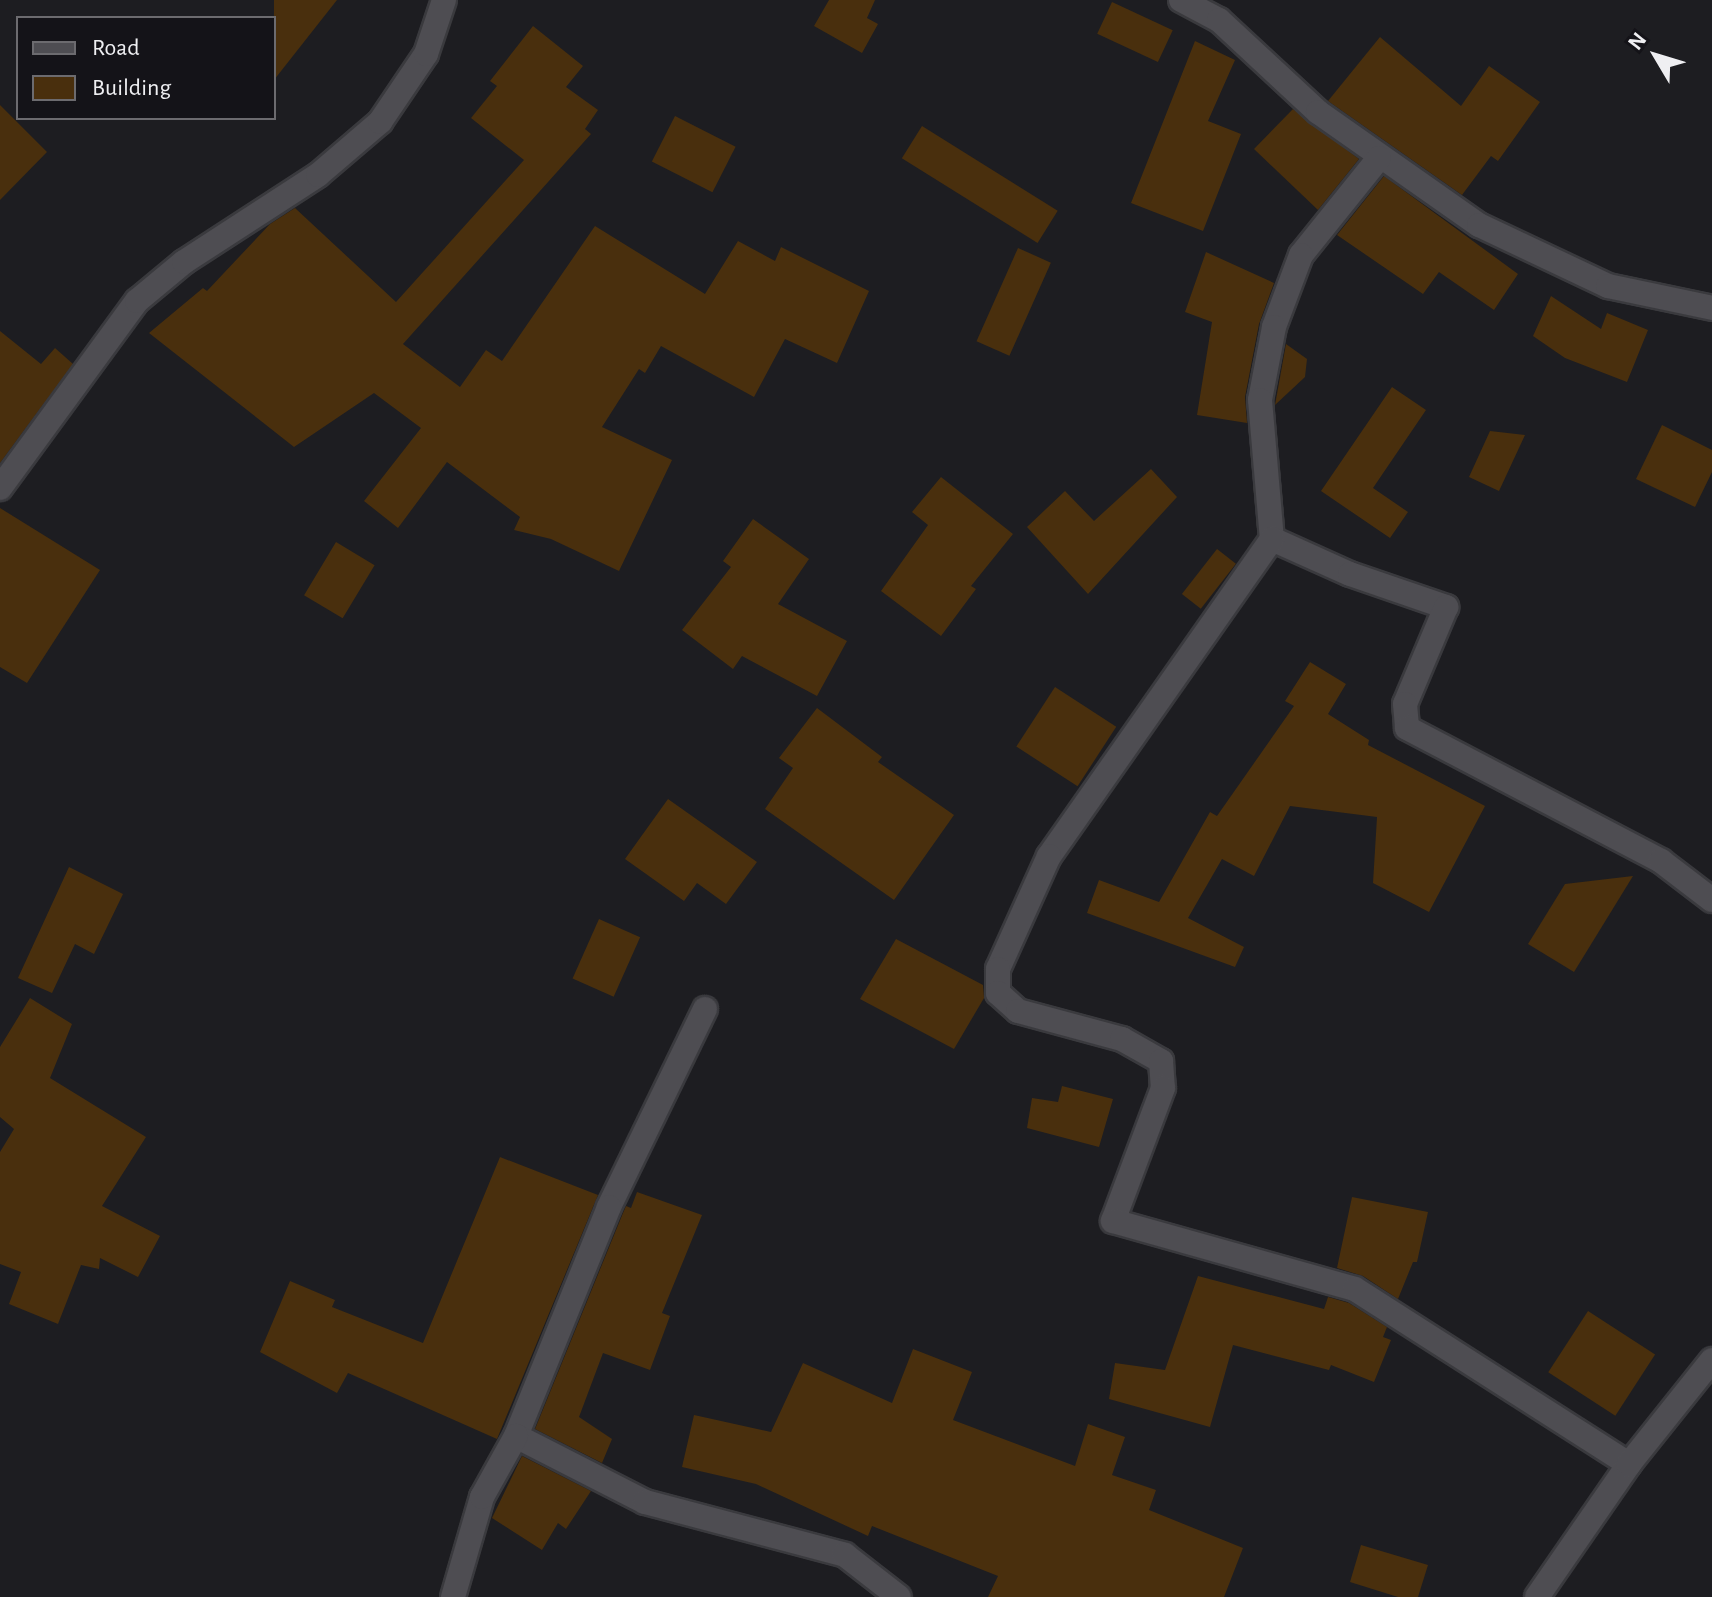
<!DOCTYPE html>
<style>
body{margin:0}
#map{position:relative;width:1712px;height:1597px;overflow:hidden;background:#1d1d21;font-family:"Alegreya Sans",sans-serif}
div>[style]{position:absolute}
.building>*{inset:0;background:#492f0d;transform-origin:0 0}
.roads{filter:drop-shadow(2px 0 #3a3a3e) drop-shadow(-2px 0 #3a3a3e) drop-shadow(0 2px #3a3a3e) drop-shadow(0 -2px #3a3a3e)}
.street>*{height:24px;margin:-12px;padding:0 12px;transform-origin:12px;border-radius:12px;background:#4e4d52}
span{translate:-50% -50%;white-space:nowrap;text-align:center;line-height:1.15;-webkit-text-stroke:7px #141318;paint-order:stroke}
.legend{position:absolute;left:16px;top:16px;width:260px;height:104px;box-sizing:border-box;background:#141318;border:2px solid #6c6b6f;margin:0;padding:10px 14px;list-style:none;font-size:24px;color:#efeff2}
.legend li{display:flex;align-items:center;gap:16px;height:40px}
.legend b{width:40px;border:2px solid #6c6b6f}
.north{position:absolute;left:1616px;top:16px;width:80px;height:80px;-webkit-text-stroke:6px #141318;paint-order:stroke;rotate:308deg;font-size:22px;font-weight:700;line-height:32px;text-align:center;color:#efeff2}
.north::after{content:'';display:block;margin:auto;width:28px;height:36px;background:#efeff2;clip-path:polygon(50% 0,100% 100%,50% 72%,0 100%)}
</style>
<div id="map">
<div class="building">
<div style="clip-path:polygon(274px 0,337px 0,274px 80px)"></div>
<div style="clip-path:polygon(829px 0,875px 0,867px 18px,878px 24px,862px 53px,814px 26px)"></div>
<div style="left:1112px;top:2px;width:67px;height:35px;rotate:25deg"></div>
<div style="clip-path:polygon(533px 26px,583px 66px,566px 87px,598px 110px,585px 129px,591px 134px,403px 344px,460px 387px,486px 350px,502px 361px,595px 226px,705px 294px,738px 241px,775px 261px,781px 247px,869px 291px,837px 363px,785px 339px,754px 397px,661px 346px,645px 373px,639px 369px,602px 427px,672px 460px,619px 571px,551px 539px,514px 530px,520px 517px,447px 462px,398px 528px,364px 501px,421px 428px,374px 393px,294px 447px,149px 333px,203px 288px,207px 291px,270px 224px,295px 208px,396px 302px,524px 160px,471px 118px,497px 86px,490px 81px)"></div>
<div style="clip-path:polygon(1380px 37px,1461px 106px,1489px 66px,1540px 102px,1498px 161px,1491px 156px,1462px 195px,1328px 101px)"></div>
<div style="clip-path:polygon(1195px 41px,1235px 60px,1208px 121px,1241px 134px,1203px 231px,1131px 203px)"></div>
<div style="clip-path:polygon(0 105px,47px 152px,0 200px)"></div>
<div style="clip-path:polygon(1293px 109px,1359px 159px,1318px 210px,1254px 149px)"></div>
<div style="left:675px;top:116px;width:68px;height:51px;rotate:27deg"></div>
<div style="left:922px;top:126px;width:160px;height:38px;rotate:32deg"></div>
<div style="clip-path:polygon(1384px 176px,1518px 274px,1494px 310px,1439px 272px,1423px 294px,1337px 235px)"></div>
<div style="left:1018px;top:248px;width:36px;height:102px;rotate:24deg"></div>
<div style="clip-path:polygon(1206px 252px,1274px 283px,1259px 324px,1245px 397px,1247px 423px,1197px 415px,1212px 322px,1185px 312px)"></div>
<div style="clip-path:polygon(1551px 296px,1601px 329px,1607px 313px,1648px 330px,1627px 382px,1565px 358px,1533px 336px)"></div>
<div style="clip-path:polygon(0 331px,41px 364px,55px 348px,73px 364px,0 463px)"></div>
<div style="clip-path:polygon(1286px 344px,1307px 359px,1305px 377px,1275px 405px)"></div>
<div style="clip-path:polygon(1392px 387px,1426px 410px,1373px 488px,1408px 512px,1390px 538px,1321px 491px)"></div>
<div style="clip-path:polygon(1662px 425px,1712px 450px,1712px 472px,1695px 507px,1636px 479px)"></div>
<div style="clip-path:polygon(1490px 431px,1525px 435px,1499px 491px,1469px 477px)"></div>
<div style="clip-path:polygon(1151px 469px,1177px 497px,1088px 594px,1027px 527px,1065px 491px,1094px 521px)"></div>
<div style="clip-path:polygon(941px 477px,1013px 534px,971px 586px,976px 589px,941px 636px,881px 591px,928px 525px,912px 512px)"></div>
<div style="clip-path:polygon(0 508px,100px 570px,27px 683px,0 667px)"></div>
<div style="clip-path:polygon(753px 519px,809px 559px,778px 604px,847px 641px,817px 696px,742px 656px,733px 669px,682px 630px,731px 567px,723px 561px)"></div>
<div style="left:336px;top:542px;width:45px;height:62px;rotate:31deg"></div>
<div style="left:1217px;top:549px;width:24px;height:57px;rotate:38deg"></div>
<div style="clip-path:polygon(1310px 662px,1346px 684px,1328px 714px,1369px 740px,1368px 745px,1485px 806px,1429px 912px,1373px 883px,1377px 817px,1290px 806px,1254px 876px,1222px 859px,1188px 918px,1244px 947px,1235px 967px,1087px 913px,1099px 880px,1159px 902px,1210px 812px,1217px 816px,1294px 706px,1285px 701px)"></div>
<div style="left:1055px;top:687px;width:73px;height:71px;rotate:33deg"></div>
<div style="clip-path:polygon(817px 708px,882px 757px,878px 762px,954px 815px,894px 900px,765px 809px,793px 768px,779px 758px)"></div>
<div style="clip-path:polygon(668px 799px,757px 862px,726px 904px,697px 883px,684px 901px,625px 859px)"></div>
<div style="clip-path:polygon(69px 867px,123px 894px,94px 954px,75px 944px,52px 993px,18px 978px)"></div>
<div style="clip-path:polygon(1633px 876px,1574px 972px,1528px 944px,1565px 884px)"></div>
<div style="left:599px;top:919px;width:45px;height:65px;rotate:24deg"></div>
<div style="clip-path:polygon(896px 939px,983px 985px,984px 998px,954px 1049px,860px 999px)"></div>
<div style="clip-path:polygon(30px 998px,72px 1024px,50px 1078px,146px 1137px,102px 1206px,160px 1236px,138px 1277px,100px 1258px,99px 1269px,81px 1265px,58px 1324px,9px 1304px,21px 1272px,0 1264px,0 1152px,14px 1129px,0 1117px,0 1047px)"></div>
<div style="clip-path:polygon(1062px 1086px,1113px 1099px,1099px 1147px,1027px 1128px,1032px 1098px,1058px 1102px)"></div>
<div style="clip-path:polygon(500px 1157px,598px 1195px,497px 1439px,348px 1373px,337px 1393px,260px 1352px,290px 1281px,335px 1300px,332px 1307px,423px 1343px)"></div>
<div style="clip-path:polygon(637px 1192px,702px 1215px,662px 1313px,670px 1316px,650px 1370px,603px 1353px,579px 1417px,612px 1439px,602px 1463px,535px 1429px,623px 1213px,626px 1206px,631px 1208px)"></div>
<div style="clip-path:polygon(1352px 1197px,1428px 1212px,1417px 1262px,1413px 1262px,1398px 1299px,1363px 1276px,1337px 1268px)"></div>
<div style="clip-path:polygon(1198px 1276px,1324px 1309px,1328px 1297px,1349px 1303px,1387px 1327px,1383px 1337px,1391px 1340px,1374px 1382px,1331px 1365px,1329px 1370px,1233px 1345px,1210px 1427px,1109px 1399px,1115px 1363px,1165px 1370px)"></div>
<div style="left:1588px;top:1311px;width:80px;height:73px;rotate:33deg"></div>
<div style="clip-path:polygon(913px 1349px,972px 1372px,953px 1420px,1075px 1466px,1088px 1424px,1125px 1437px,1112px 1475px,1156px 1490px,1149px 1510px,1243px 1548px,1224px 1597px,988px 1597px,998px 1576px,872px 1526px,868px 1536px,756px 1484px,682px 1467px,694px 1415px,771px 1432px,803px 1363px,892px 1403px)"></div>
<div style="clip-path:polygon(522px 1456px,591px 1491px,566px 1529px,558px 1523px,542px 1550px,492px 1518px)"></div>
<div style="clip-path:polygon(1361px 1545px,1428px 1565px,1418px 1597px,1398px 1597px,1350px 1582px)"></div>
</div>
<div class="roads">
<div class="street">
<div style="left:1181px;top:0;width:43px;rotate:27.8deg"></div>
<div style="left:1219px;top:20px;width:135px;rotate:42.9deg"></div>
<div style="left:1318px;top:112px;width:197px;rotate:35.1deg"></div>
<div style="left:1479px;top:225px;width:143px;rotate:25.3deg"></div>
<div style="left:1608px;top:286px;width:106px;rotate:11.9deg"></div>
<div style="left:1379px;top:158px;width:124px;rotate:128.8deg"></div>
<div style="left:1301px;top:255px;width:77px;rotate:110.6deg"></div>
<div style="left:1274px;top:327px;width:74px;rotate:100.9deg"></div>
<div style="left:1260px;top:400px;width:140px;rotate:85.1deg"></div>
<div style="left:1272px;top:539px;width:85px;rotate:24.2deg"></div>
<div style="left:1350px;top:574px;width:102px;rotate:19deg"></div>
<div style="left:1446px;top:607px;width:105px;rotate:112.9deg"></div>
<div style="left:1405px;top:704px;width:24px;rotate:85deg"></div>
<div style="left:1407px;top:728px;width:287px;rotate:27.6deg"></div>
<div style="left:1661px;top:861px;width:64px;rotate:37.4deg"></div>
<div style="left:0;top:488px;width:232px;rotate:-53.8deg"></div>
<div style="left:137px;top:301px;width:61px;rotate:-39.7deg"></div>
<div style="left:184px;top:262px;width:160px;rotate:-33deg"></div>
<div style="left:318px;top:175px;width:82px;rotate:-40.5deg"></div>
<div style="left:380px;top:122px;width:82px;rotate:-55.9deg"></div>
<div style="left:426px;top:54px;width:57px;rotate:-71.6deg"></div>
<div style="left:1272px;top:539px;width:388px;rotate:125.1deg"></div>
<div style="left:1049px;top:856px;width:124px;rotate:114.3deg"></div>
<div style="left:998px;top:969px;width:24px;rotate:90deg"></div>
<div style="left:998px;top:993px;width:27px;rotate:42deg"></div>
<div style="left:1018px;top:1011px;width:108px;rotate:15.1deg"></div>
<div style="left:1122px;top:1039px;width:45px;rotate:29.4deg"></div>
<div style="left:1161px;top:1061px;width:27px;rotate:86deg"></div>
<div style="left:1163px;top:1088px;width:142px;rotate:110.6deg"></div>
<div style="left:1113px;top:1221px;width:251px;rotate:15.7deg"></div>
<div style="left:1355px;top:1289px;width:325px;rotate:32.6deg"></div>
<div style="left:705px;top:1009px;width:220px;rotate:115.9deg"></div>
<div style="left:609px;top:1207px;width:247px;rotate:112.1deg"></div>
<div style="left:516px;top:1436px;width:145px;rotate:27.1deg"></div>
<div style="left:645px;top:1502px;width:207px;rotate:14.8deg"></div>
<div style="left:845px;top:1555px;width:68px;rotate:37.9deg"></div>
<div style="left:453px;top:1597px;width:104px;rotate:-73.8deg"></div>
<div style="left:482px;top:1497px;width:70px;rotate:-60.9deg"></div>
<div style="left:1537px;top:1597px;width:162px;rotate:-55.3deg"></div>
<div style="left:1629px;top:1464px;width:133px;rotate:-51.4deg"></div>
</div>
</div>
<ul class="legend">
<li><b style="height:10px;background:#4e4d52"></b>Road</li>
<li><b style="height:22px;background:#492f0d"></b>Building</li>
</ul>
<div class="north">N</div>
</div>
